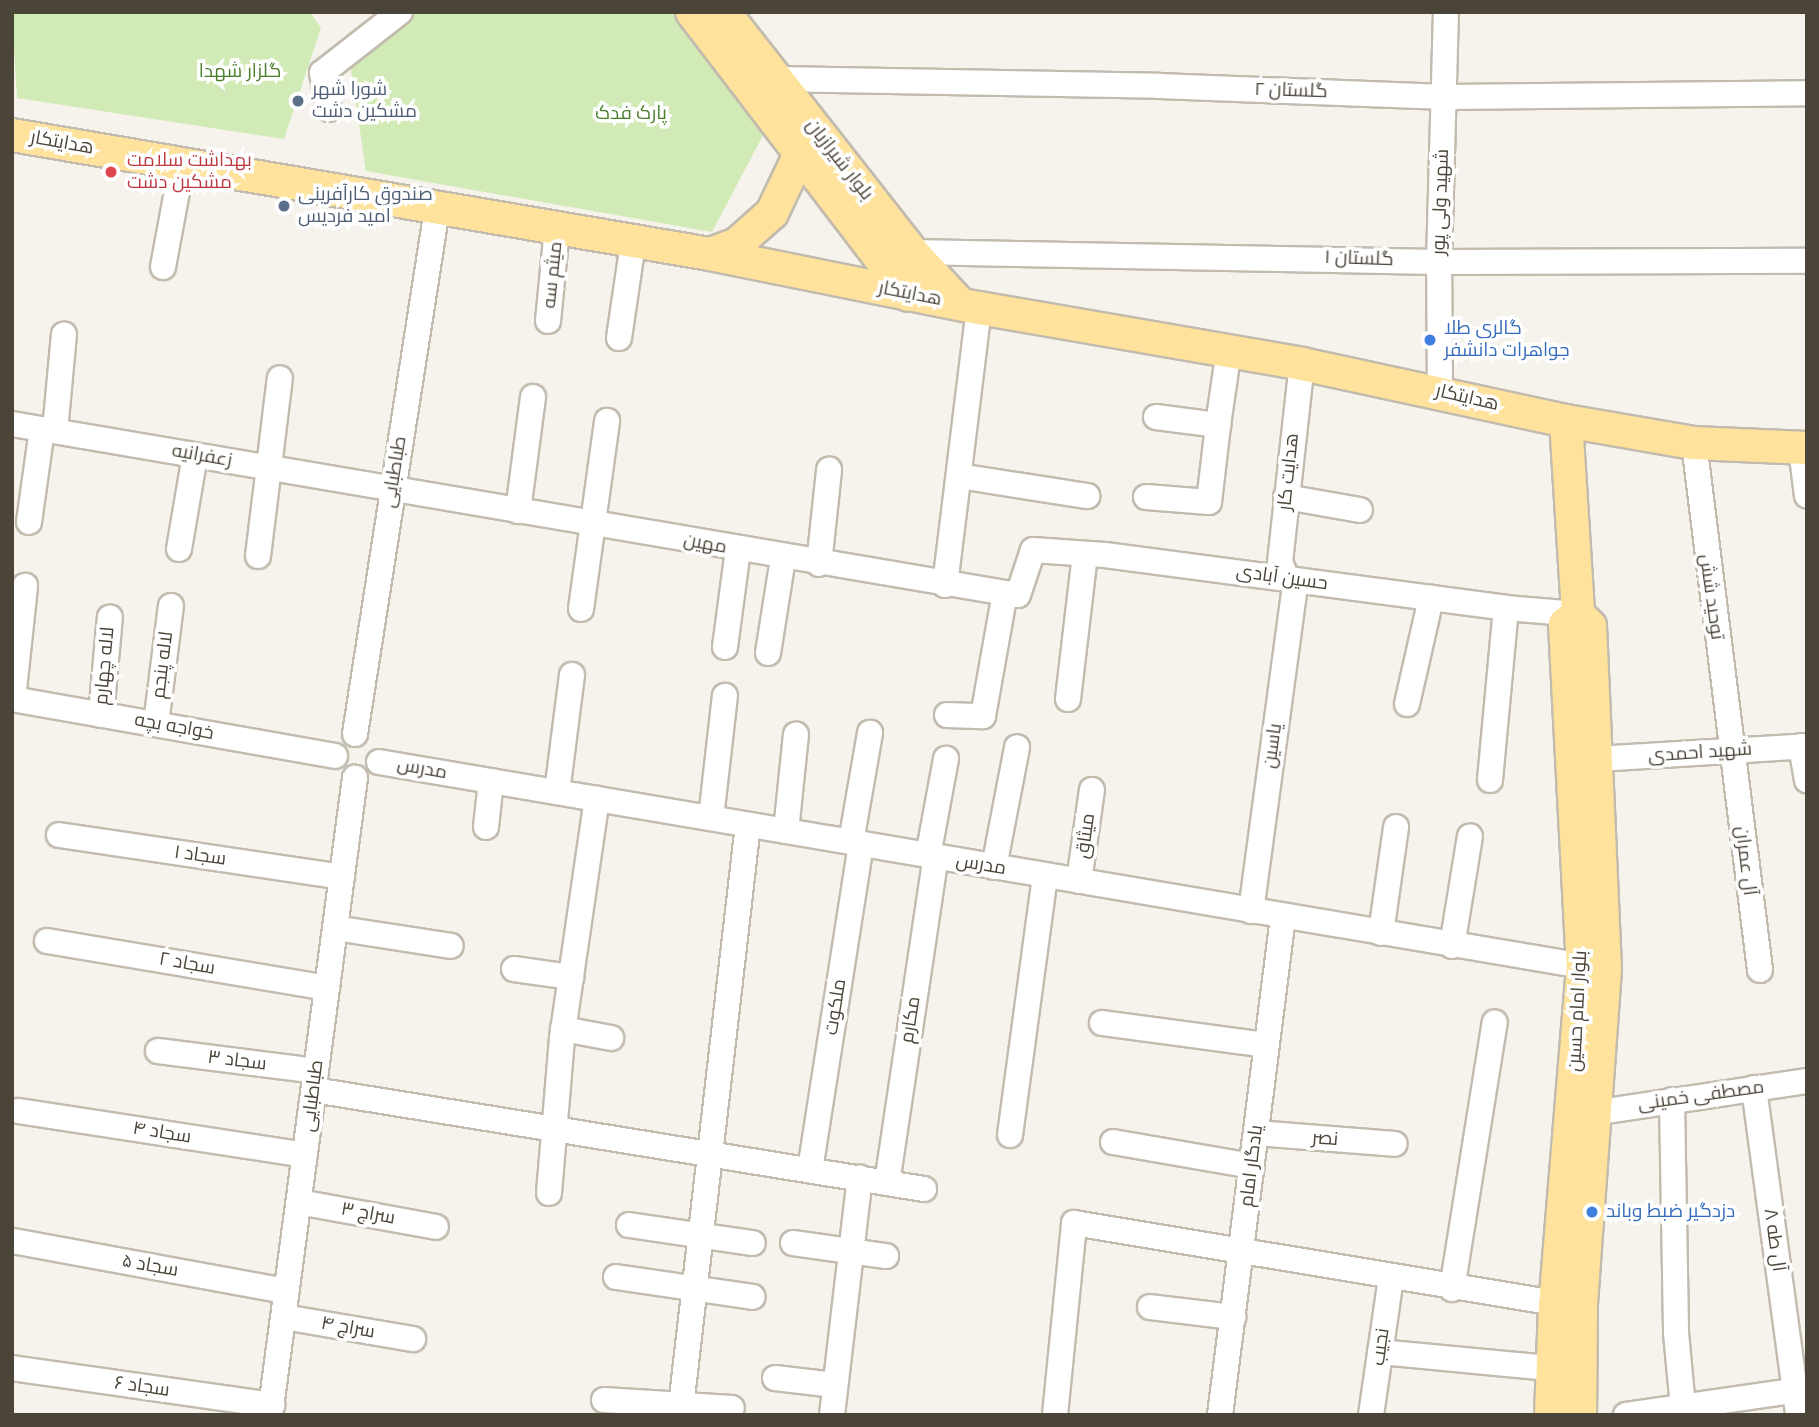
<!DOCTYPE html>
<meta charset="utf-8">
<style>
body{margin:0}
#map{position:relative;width:1819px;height:1427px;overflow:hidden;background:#f6f3ec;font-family:Karla,Cairo,sans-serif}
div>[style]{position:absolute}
.green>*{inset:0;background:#d2eab5}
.roads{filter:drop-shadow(2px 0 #c2bbae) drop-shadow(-2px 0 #c2bbae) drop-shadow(0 2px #c2bbae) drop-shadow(0 -2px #c2bbae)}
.minor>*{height:24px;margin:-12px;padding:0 12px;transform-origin:12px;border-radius:12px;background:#fff}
.major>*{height:32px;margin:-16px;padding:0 16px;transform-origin:16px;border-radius:16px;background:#ffe39c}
.dots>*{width:19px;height:19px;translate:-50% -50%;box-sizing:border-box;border:4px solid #fff;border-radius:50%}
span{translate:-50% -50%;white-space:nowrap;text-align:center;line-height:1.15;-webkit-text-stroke:7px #fff;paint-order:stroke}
.park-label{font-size:19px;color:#4a7f2a}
.service-label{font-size:19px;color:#4e5e75}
.left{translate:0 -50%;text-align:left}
.street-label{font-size:19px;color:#4b4439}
.health-label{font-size:19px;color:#be3a42}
.shop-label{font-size:19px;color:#366cbe}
.frame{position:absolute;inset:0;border:14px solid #4b4439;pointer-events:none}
</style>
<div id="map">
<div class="green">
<div style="clip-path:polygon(12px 12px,310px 12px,321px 28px,284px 139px,17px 98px)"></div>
<div style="clip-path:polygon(415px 12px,680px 12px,770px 122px,712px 232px,366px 171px,350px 64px)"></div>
</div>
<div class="roads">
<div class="minor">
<div style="left:776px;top:79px;width:383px;rotate:1deg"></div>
<div style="left:1159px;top:86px;width:287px;rotate:2.2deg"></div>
<div style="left:1446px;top:97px;width:361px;rotate:-0.6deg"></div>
<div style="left:329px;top:109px;width:37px;rotate:-101deg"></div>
<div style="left:322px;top:73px;width:99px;rotate:-38deg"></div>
<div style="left:912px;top:252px;width:527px;rotate:1.09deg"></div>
<div style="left:1439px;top:262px;width:368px;rotate:-0.2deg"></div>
<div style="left:163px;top:267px;width:105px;rotate:-79.5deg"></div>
<div style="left:548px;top:321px;width:92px;rotate:-84.4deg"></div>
<div style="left:619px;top:338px;width:96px;rotate:-81.6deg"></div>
<div style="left:1440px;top:391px;width:129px;rotate:-90.4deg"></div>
<div style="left:1439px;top:262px;width:250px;rotate:-88.4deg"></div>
<div style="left:1156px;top:417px;width:63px;rotate:7.4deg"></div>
<div style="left:1218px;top:425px;width:76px;rotate:-81.7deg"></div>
<div style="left:12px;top:424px;width:1020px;rotate:9.65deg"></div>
<div style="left:1018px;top:595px;width:47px;rotate:-71.6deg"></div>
<div style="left:1033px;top:550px;width:72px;rotate:4deg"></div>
<div style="left:1105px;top:555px;width:404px;rotate:7.5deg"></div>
<div style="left:1506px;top:608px;width:72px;rotate:4.8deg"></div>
<div style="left:55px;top:431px;width:97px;rotate:-84.7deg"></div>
<div style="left:1694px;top:443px;width:531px;rotate:82.86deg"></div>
<div style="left:1801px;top:448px;width:48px;rotate:82.9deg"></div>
<div style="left:959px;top:476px;width:130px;rotate:8.9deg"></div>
<div style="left:1146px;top:497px;width:63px;rotate:4.5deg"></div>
<div style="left:1209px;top:502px;width:78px;rotate:-83.3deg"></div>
<div style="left:1286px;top:497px;width:75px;rotate:10deg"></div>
<div style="left:518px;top:511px;width:115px;rotate:-82.5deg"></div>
<div style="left:29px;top:522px;width:94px;rotate:-82deg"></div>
<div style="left:179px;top:549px;width:95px;rotate:-80.3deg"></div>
<div style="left:258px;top:556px;width:179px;rotate:-83deg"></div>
<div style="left:819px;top:564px;width:95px;rotate:-83.9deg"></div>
<div style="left:1287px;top:579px;width:18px;rotate:-112deg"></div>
<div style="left:1280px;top:562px;width:199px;rotate:-83.7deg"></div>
<div style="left:945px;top:585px;width:279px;rotate:-83deg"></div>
<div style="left:581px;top:609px;width:190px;rotate:-82.1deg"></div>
<div style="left:725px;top:647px;width:98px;rotate:-82.4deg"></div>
<div style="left:768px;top:653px;width:96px;rotate:-81deg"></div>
<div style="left:12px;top:699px;width:328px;rotate:10deg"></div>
<div style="left:13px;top:699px;width:114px;rotate:-83.9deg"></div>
<div style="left:1068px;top:699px;width:146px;rotate:-83.3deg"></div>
<div style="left:1407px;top:704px;width:109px;rotate:-77.2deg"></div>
<div style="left:101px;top:715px;width:98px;rotate:-84.8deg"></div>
<div style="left:947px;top:715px;width:36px;rotate:2deg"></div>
<div style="left:983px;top:716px;width:125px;rotate:-79.9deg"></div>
<div style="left:156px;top:724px;width:119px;rotate:-82.8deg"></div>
<div style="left:355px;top:734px;width:531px;rotate:-81.12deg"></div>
<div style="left:1801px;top:746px;width:35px;rotate:80deg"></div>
<div style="left:1580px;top:760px;width:227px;rotate:-3.5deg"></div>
<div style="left:379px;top:762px;width:1238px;rotate:9.62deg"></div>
<div style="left:1490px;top:780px;width:173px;rotate:-84.7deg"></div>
<div style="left:557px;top:792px;width:118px;rotate:-82.7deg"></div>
<div style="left:711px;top:818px;width:123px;rotate:-83.5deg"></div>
<div style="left:486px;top:827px;width:46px;rotate:-83.8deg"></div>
<div style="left:786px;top:831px;width:97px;rotate:-84.1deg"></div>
<div style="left:59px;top:835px;width:286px;rotate:8.4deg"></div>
<div style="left:851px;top:842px;width:111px;rotate:-80.1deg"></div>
<div style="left:928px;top:856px;width:99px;rotate:-79.5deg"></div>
<div style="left:994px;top:867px;width:122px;rotate:-79.1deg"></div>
<div style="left:1079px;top:881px;width:92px;rotate:-81.9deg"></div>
<div style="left:1251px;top:911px;width:334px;rotate:-82.3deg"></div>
<div style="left:335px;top:928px;width:117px;rotate:8.8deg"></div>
<div style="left:1381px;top:933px;width:107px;rotate:-81.9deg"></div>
<div style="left:47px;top:941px;width:284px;rotate:9.5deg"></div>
<div style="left:1452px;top:946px;width:111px;rotate:-80.7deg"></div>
<div style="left:514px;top:969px;width:58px;rotate:8deg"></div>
<div style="left:1102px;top:1023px;width:166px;rotate:7.6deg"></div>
<div style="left:563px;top:1029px;width:49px;rotate:10.6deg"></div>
<div style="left:158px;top:1051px;width:159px;rotate:7.2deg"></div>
<div style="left:1754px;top:1088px;width:330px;rotate:82.3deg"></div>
<div style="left:314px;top:1090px;width:618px;rotate:9.22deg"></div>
<div style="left:1672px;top:1100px;width:233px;rotate:89deg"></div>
<div style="left:1676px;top:1333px;width:74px;rotate:84.6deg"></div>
<div style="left:18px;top:1111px;width:290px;rotate:8.7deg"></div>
<div style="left:1579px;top:1115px;width:231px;rotate:-8.5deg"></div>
<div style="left:1256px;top:1133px;width:139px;rotate:4.5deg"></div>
<div style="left:1010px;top:1135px;width:261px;rotate:-82.3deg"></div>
<div style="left:1113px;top:1142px;width:141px;rotate:9.8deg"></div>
<div style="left:810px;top:1170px;width:330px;rotate:-81.1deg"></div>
<div style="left:887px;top:1183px;width:330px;rotate:-81.5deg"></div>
<div style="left:549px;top:1193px;width:156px;rotate:-85.2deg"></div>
<div style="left:562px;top:1038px;width:242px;rotate:-81.7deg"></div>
<div style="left:299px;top:1202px;width:139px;rotate:10.3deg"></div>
<div style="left:629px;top:1225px;width:125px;rotate:8.3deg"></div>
<div style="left:13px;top:1241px;width:278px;rotate:10.4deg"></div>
<div style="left:793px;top:1243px;width:94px;rotate:8deg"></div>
<div style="left:616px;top:1277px;width:138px;rotate:8.3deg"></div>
<div style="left:1452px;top:1289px;width:270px;rotate:-80.9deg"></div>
<div style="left:1150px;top:1307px;width:84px;rotate:6.9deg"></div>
<div style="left:284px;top:1317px;width:131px;rotate:9.7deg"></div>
<div style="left:1380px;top:1352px;width:171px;rotate:5.4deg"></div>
<div style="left:12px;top:1368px;width:263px;rotate:8.1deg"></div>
<div style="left:775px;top:1378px;width:60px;rotate:6.7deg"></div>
<div style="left:604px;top:1400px;width:128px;rotate:3.6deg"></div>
<div style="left:270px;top:1415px;width:643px;rotate:-82.4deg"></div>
<div style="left:680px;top:1415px;width:594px;rotate:-83.43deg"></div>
<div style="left:832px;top:1415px;width:239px;rotate:-83.3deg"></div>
<div style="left:1055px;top:1415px;width:193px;rotate:-84.3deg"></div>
<div style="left:1074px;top:1223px;width:506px;rotate:9.44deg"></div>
<div style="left:1220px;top:1415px;width:502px;rotate:-82.79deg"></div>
<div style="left:1371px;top:1415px;width:138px;rotate:-81.7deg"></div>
<div style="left:1626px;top:1415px;width:183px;rotate:-8.2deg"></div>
</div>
<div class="major">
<div style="left:692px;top:12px;width:356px;rotate:52.6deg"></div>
<div style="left:724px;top:12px;width:305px;rotate:51.9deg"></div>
<div style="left:912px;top:252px;width:69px;rotate:47.3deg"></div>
<div style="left:12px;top:135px;width:708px;rotate:9.68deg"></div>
<div style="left:710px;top:254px;width:274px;rotate:11.4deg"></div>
<div style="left:979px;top:308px;width:328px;rotate:9.8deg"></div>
<div style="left:1302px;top:364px;width:270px;rotate:12.2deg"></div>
<div style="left:1566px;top:421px;width:130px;rotate:9.8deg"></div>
<div style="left:1694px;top:443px;width:113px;rotate:2.5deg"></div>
<div style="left:710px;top:254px;width:29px;rotate:-20deg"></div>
<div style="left:737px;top:244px;width:47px;rotate:-41.5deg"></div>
<div style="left:772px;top:213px;width:68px;rotate:-64.6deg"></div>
<div style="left:1566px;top:421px;width:193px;rotate:86.4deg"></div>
<div style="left:1578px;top:614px;width:17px;rotate:45deg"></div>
<div style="left:1590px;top:626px;width:343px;rotate:87.5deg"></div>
<div style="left:1605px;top:969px;width:338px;rotate:94.1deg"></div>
<div style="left:1581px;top:1306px;width:109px;rotate:90.5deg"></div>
<div style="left:1551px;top:1415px;width:108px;rotate:-87.9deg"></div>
<div style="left:1555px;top:1307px;width:340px;rotate:-85.3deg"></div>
<div style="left:1583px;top:968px;width:344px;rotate:-93deg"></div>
<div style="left:1565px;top:624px;width:16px;rotate:-38deg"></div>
</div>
</div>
<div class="dots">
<div style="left:298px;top:101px;background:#5c6f8a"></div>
<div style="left:111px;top:172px;background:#e0444e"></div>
<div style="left:284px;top:206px;background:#5c6f8a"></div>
<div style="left:1430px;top:340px;background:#3f7fe0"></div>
<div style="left:1592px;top:1212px;background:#3f7fe0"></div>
</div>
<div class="park-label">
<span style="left:240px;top:72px">گلزار شهدا</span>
<span style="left:631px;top:114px">پارک فدک</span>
</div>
<div class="service-label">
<span class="left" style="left:312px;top:101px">شورا شهر<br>مشکین دشت</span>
<span class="left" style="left:298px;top:206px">صندوق کارآفرینی<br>امید فردیس</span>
</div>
<div class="street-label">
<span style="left:1291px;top:91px;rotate:2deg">گلستان ۲</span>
<span style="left:62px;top:143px;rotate:10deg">هدایتکار</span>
<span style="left:839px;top:160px;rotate:52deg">بلوار شیرازیان</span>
<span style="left:1441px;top:202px;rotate:-88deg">شهید ولی پور</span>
<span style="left:1359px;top:259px;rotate:2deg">گلستان ۱</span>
<span style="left:553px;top:275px;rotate:-84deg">میثم سه</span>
<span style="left:910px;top:294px;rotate:11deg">هدایتکار</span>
<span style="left:1467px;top:398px;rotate:13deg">هدایتکار</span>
<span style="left:202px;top:456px;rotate:10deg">زعفرانیه</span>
<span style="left:395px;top:472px;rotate:-81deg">طباطبایی</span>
<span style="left:1289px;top:472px;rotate:-84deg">هدایت کار</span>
<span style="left:705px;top:544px;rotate:10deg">مهین</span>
<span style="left:1282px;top:578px;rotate:8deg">حسین آبادی</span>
<span style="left:1711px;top:597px;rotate:82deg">توحید شش</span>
<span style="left:163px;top:665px;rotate:-83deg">لاله پنجم</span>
<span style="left:105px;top:666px;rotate:-85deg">لاله چهارم</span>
<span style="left:174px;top:727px;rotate:10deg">خواجه بچه</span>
<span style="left:1273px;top:746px;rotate:-82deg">یاسین</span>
<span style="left:1700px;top:753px;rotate:-4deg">شهید احمدی</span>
<span style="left:422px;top:769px;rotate:10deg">مدرس</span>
<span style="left:1086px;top:836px;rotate:-82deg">میثاق</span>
<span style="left:200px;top:856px;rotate:8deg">سجاد ۱</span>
<span style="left:1745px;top:861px;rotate:83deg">آل عمران</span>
<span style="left:981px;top:865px;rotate:10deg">مدرس</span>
<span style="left:187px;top:964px;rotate:10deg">سجاد ۲</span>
<span style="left:836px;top:1007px;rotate:-81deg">ملکوت</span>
<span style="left:1578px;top:1011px;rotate:-87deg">بلوار امام حسین</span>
<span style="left:911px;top:1020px;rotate:-81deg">مکارم</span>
<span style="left:237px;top:1061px;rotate:7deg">سجاد ۳</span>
<span style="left:313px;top:1096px;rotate:-83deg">طباطبایی</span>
<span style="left:1701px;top:1096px;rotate:-8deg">مصطفی خمینی</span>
<span style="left:162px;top:1133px;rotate:9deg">سجاد ۴</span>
<span style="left:1325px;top:1139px;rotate:4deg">نصر</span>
<span style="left:1252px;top:1166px;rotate:-83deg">یادگار امام</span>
<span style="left:368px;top:1214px;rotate:10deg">سراج ۳</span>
<span style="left:1774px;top:1240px;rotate:82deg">آل طه ۸</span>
<span style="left:150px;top:1266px;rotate:10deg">سجاد ۵</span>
<span style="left:348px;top:1328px;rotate:10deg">سراج ۴</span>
<span style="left:1381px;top:1347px;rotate:-82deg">نجیب</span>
<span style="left:142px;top:1387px;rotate:8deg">سجاد ۶</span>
</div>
<div class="health-label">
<span class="left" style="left:127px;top:172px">بهداشت سلامت<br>مشکین دشت</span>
</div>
<div class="shop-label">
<span class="left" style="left:1444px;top:340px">گالری طلا<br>جواهرات دانشفر</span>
<span class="left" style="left:1606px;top:1212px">دزدگیر ضبط وباند</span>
</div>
<div class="frame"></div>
</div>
